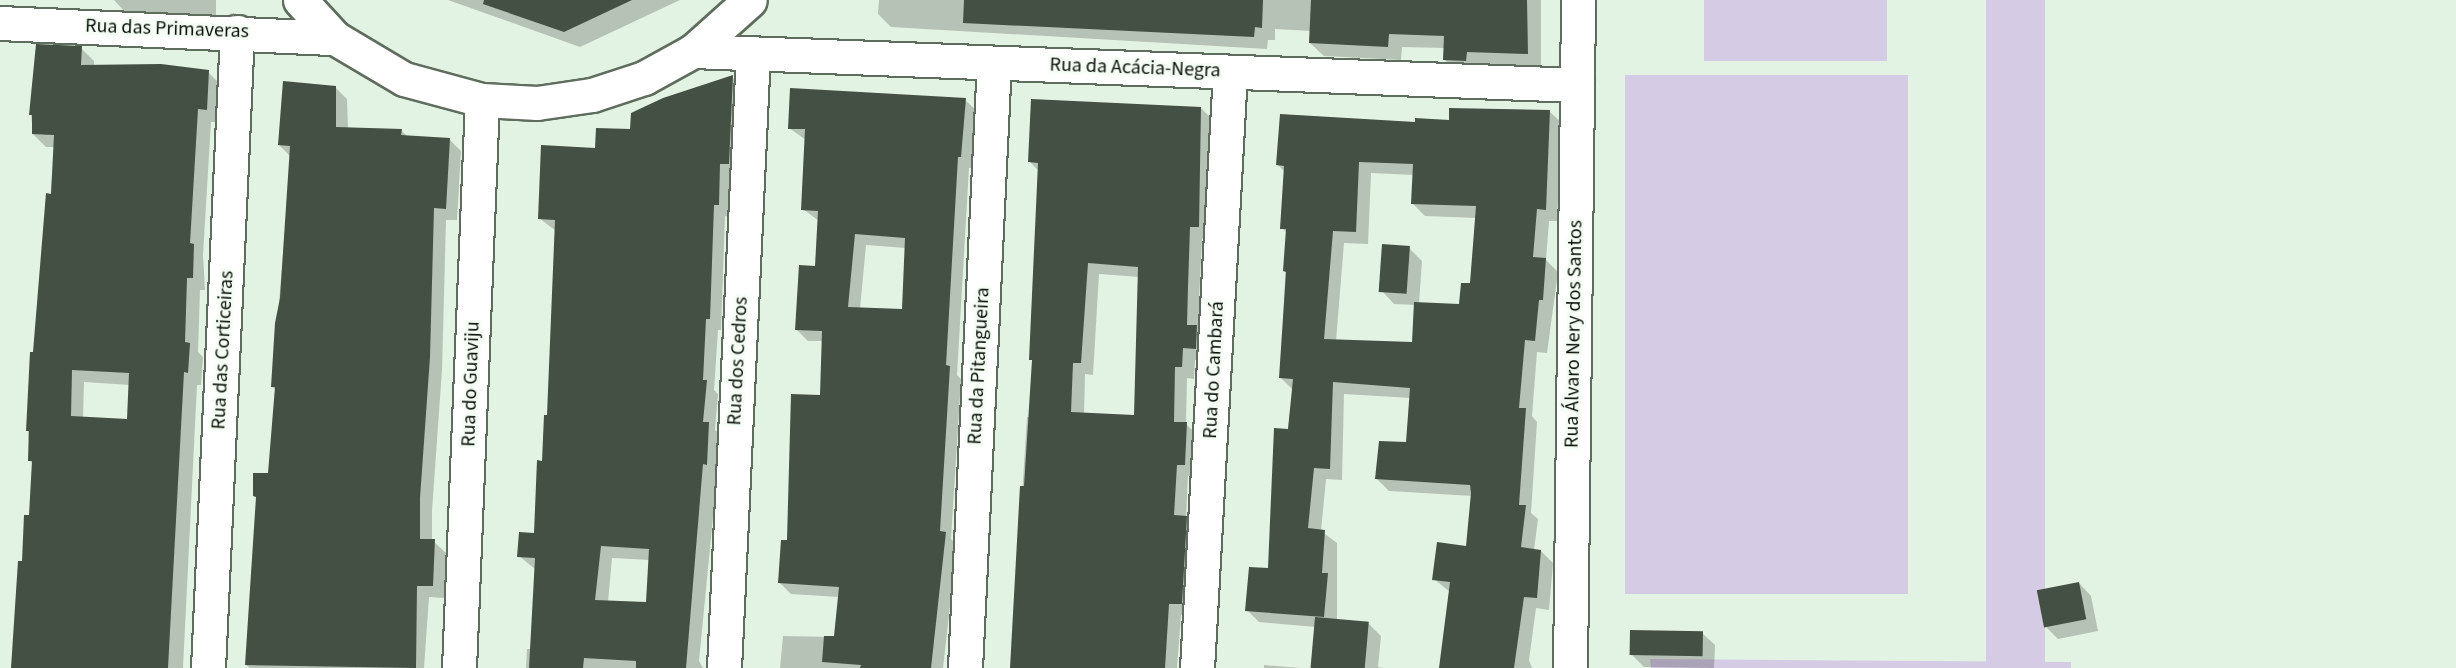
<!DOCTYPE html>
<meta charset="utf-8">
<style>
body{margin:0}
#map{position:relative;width:2456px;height:668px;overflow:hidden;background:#e3f3e3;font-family:"Source Sans 3",sans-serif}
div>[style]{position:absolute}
.green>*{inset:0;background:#d5cbe4;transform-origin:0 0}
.shadow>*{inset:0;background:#0003}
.building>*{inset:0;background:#435043;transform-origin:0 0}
.roads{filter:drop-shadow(2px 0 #5f6d5f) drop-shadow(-2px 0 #5f6d5f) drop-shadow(0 2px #5f6d5f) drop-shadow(0 -2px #5f6d5f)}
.minor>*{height:33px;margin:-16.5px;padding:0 16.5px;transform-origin:16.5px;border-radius:16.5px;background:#fff}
.secondary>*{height:33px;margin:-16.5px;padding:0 16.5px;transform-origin:16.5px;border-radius:16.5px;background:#fff}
span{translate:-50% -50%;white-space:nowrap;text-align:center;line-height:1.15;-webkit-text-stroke:6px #f5fef4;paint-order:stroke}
.street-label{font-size:20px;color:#0a0f09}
</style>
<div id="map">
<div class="green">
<div style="left:1704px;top:0;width:183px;height:61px"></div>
<div style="left:1986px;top:0;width:59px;height:706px"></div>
<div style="left:1625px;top:75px;width:283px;height:519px"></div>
<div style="clip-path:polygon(1650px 659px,2071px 662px,2071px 668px,1651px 668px)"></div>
</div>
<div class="shadow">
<div style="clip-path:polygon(104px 0,216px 0,216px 17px,125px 12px,114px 0)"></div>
<div style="clip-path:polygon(448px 0,680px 0,580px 47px)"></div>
<div style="clip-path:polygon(879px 0,1541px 0,1541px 67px,1480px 64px,1479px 74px,1458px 73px,1444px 59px,1445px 48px,1402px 47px,1401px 60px,1324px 56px,1310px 43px,1311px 31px,1275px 29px,1275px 40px,1268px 40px,1267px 49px,891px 27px,878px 14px)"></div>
<div style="clip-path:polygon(evenodd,81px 48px,94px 61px,94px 66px,208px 72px,221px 85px,219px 122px,211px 122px,203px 255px,205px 290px,200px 290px,198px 352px,203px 357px,201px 385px,197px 385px,183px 668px,12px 668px,30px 517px,33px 464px,29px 460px,28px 430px,55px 147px,46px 147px,33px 134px,31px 114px,81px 48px,84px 382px,130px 385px,129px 421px,83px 418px,84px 382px)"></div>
<div style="clip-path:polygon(evenodd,732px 77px,744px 89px,730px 217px,725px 216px,721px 330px,718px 330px,714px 390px,718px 394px,715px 430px,721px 435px,699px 661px,703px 668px,526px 668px,527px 649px,531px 649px,535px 569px,519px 556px,536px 535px,548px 416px,556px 231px,539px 218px,597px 149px,732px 77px,612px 558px,650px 560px,648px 604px,608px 602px,612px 558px)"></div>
<div style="clip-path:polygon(335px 87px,347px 99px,348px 128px,401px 130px,408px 137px,449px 139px,461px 151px,457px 220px,446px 220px,442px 370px,432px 511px,432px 540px,446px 553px,444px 598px,429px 597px,424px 668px,250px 668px,246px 665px,258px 499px,254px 496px,270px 475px,277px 391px,272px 387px,291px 157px,279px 145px)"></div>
<div style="clip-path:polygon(evenodd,965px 100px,977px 111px,972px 168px,969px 168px,957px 375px,961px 379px,951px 539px,957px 545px,943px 668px,780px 668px,783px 636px,836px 637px,839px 597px,791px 594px,780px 583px,822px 397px,823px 341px,808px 341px,796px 329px,816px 267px,819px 221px,803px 209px,806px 140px,789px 128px,965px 100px,866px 245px,906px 248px,903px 311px,860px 309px,866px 245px)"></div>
<div style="clip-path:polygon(evenodd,1201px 108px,1213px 120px,1211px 239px,1202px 239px,1199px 300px,1199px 329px,1209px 339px,1208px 360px,1195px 360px,1194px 379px,1187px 378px,1186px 424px,1198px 436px,1196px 477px,1188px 476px,1186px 518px,1198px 530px,1193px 616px,1181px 615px,1177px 668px,1011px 668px,1027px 417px,1031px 417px,1039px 171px,1030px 162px,1201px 108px,1099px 274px,1139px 277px,1136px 416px,1084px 414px,1085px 374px,1093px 375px,1099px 274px)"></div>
<div style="clip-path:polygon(evenodd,1549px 111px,1562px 123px,1557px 221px,1549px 221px,1546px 260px,1558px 272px,1547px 353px,1537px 352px,1532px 416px,1537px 422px,1531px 513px,1538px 519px,1534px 550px,1541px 551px,1553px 563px,1549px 610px,1536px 608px,1529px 660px,1532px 668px,1440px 668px,1450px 592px,1434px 579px,1467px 548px,1473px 496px,1389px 491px,1377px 479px,1408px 444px,1411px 398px,1344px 394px,1342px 480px,1326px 479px,1321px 531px,1337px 543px,1337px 620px,1369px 624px,1381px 636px,1378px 667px,1384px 668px,1311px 668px,1316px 627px,1259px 622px,1247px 610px,1270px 570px,1293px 390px,1281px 378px,1287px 233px,1282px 228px,1285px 172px,1278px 165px,1416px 123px,1549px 111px,1371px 173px,1414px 175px,1413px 204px,1425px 216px,1477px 218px,1471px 285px,1461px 306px,1419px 303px,1422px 261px,1409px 248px,1382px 291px,1394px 304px,1416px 305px,1413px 343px,1336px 341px,1344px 243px,1368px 244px,1371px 173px)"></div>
<div style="clip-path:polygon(2079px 583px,2091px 596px,2098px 631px,2058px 639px,2045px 626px)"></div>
<div style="clip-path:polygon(1702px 633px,1715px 645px,1714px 668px,1644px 667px,1631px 654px)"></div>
<div style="clip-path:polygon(1264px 665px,1302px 668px,1264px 668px)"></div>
</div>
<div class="building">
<div style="clip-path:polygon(484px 0,632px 0,564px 32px,483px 4px)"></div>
<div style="clip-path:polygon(964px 0,1263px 0,1262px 28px,1255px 27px,1254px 37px,963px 23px)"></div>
<div style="clip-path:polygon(1311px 0,1527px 0,1528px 54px,1467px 52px,1466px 61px,1443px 60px,1444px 36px,1389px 34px,1388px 47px,1309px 43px)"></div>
<div style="clip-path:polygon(evenodd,36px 44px,82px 46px,81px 65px,161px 64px,209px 70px,207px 110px,198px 109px,190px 243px,194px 244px,193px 278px,187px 278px,185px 342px,190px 343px,188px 373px,184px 372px,168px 668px,11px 668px,18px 561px,22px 561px,24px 515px,29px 515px,32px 461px,28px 461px,29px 431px,26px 431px,30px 352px,33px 352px,46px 193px,51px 194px,54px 135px,32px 134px,32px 115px,29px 115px,36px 44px,72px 370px,129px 373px,127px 419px,71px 416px,72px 370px)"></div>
<div style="clip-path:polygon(evenodd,733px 75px,729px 164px,720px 164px,719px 205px,714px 205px,710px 319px,706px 319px,703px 380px,707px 380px,703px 422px,709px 422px,707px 465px,703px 464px,686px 668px,636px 668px,636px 661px,584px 658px,583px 668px,529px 668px,535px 558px,517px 557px,519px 532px,534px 533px,537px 460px,542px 461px,544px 415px,547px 415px,555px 220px,538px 219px,541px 145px,595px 148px,596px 128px,630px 129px,631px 113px,663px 98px,733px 75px,601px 546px,649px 549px,646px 602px,595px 600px,601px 546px)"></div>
<div style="clip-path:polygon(283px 81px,336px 86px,336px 127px,402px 129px,401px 135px,450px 138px,446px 209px,434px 208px,430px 357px,420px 498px,420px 539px,435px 539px,433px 586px,417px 586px,416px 668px,245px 665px,256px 497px,253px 496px,253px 473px,268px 473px,275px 387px,271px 387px,275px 323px,280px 298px,290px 146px,278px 145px)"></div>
<div style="clip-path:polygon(evenodd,790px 88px,966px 98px,961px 157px,958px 157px,946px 365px,950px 366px,940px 531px,946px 532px,931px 668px,860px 668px,861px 665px,822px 662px,824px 636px,834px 636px,839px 587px,778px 583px,781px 540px,787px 540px,791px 394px,820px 395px,822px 331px,795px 330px,799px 265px,815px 266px,818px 211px,801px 210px,805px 129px,788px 129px,790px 88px,855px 234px,905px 238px,902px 309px,848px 307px,855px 234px)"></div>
<div style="clip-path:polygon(evenodd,1031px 99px,1201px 107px,1199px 227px,1190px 227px,1188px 287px,1187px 325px,1197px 325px,1196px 349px,1183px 348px,1182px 367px,1175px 367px,1174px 422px,1187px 422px,1185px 465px,1177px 465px,1174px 515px,1187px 516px,1182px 604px,1169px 604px,1165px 668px,1010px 668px,1020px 486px,1024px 486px,1032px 360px,1029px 360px,1038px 163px,1028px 162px,1031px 99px,1088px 263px,1138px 267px,1134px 415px,1071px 412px,1073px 363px,1081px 363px,1088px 263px)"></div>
<div style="clip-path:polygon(evenodd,1449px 108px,1550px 110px,1546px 210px,1537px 209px,1533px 257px,1546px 258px,1543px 300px,1539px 300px,1535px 341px,1525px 340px,1519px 408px,1526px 408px,1519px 505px,1526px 505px,1521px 547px,1541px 550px,1537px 598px,1524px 597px,1514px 668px,1439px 668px,1450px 582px,1432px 580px,1437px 542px,1466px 546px,1471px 493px,1470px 485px,1375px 479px,1379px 441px,1406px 442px,1410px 388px,1333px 382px,1330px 469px,1314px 468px,1308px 528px,1325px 530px,1322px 573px,1328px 573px,1324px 617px,1245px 611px,1249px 567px,1268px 568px,1274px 428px,1288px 429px,1293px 379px,1279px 378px,1286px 272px,1283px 271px,1286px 229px,1280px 229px,1284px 166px,1276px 165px,1280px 114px,1415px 122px,1415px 118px,1449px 120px,1449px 108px,1359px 162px,1413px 164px,1411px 204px,1476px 206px,1470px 283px,1461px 283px,1459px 304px,1414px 302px,1412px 342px,1324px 339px,1333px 231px,1356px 232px,1359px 162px)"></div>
<div style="left:1382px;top:244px;width:28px;height:48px;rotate:4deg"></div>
<div style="left:2079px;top:582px;width:38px;height:43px;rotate:79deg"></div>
<div style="left:1315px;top:617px;width:54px;height:51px;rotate:5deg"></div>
<div style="left:1630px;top:630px;width:73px;height:25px;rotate:1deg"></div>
</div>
<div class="roads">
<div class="minor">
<div style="left:300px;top:0;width:52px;rotate:47.4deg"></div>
<div style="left:335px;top:38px;width:80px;rotate:30.7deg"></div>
<div style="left:404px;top:79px;width:81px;rotate:15.1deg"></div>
<div style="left:482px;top:100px;width:55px;rotate:3.1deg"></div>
<div style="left:537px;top:103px;width:56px;rotate:-8.3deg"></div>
<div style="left:592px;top:95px;width:55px;rotate:-18.1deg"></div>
<div style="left:644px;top:78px;width:56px;rotate:-28.9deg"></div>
<div style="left:693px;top:51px;width:76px;rotate:-41.8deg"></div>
<div style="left:0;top:23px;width:335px;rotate:2.6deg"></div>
<div style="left:693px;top:51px;width:885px;rotate:2.2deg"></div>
<div style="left:208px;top:668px;width:637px;rotate:-87.39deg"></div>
<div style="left:459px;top:668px;width:568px;rotate:-87.68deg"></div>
<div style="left:724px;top:668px;width:615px;rotate:-87.3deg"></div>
<div style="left:965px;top:668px;width:606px;rotate:-87.26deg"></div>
<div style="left:1197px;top:668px;width:597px;rotate:-86.83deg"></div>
</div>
<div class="secondary">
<div style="left:1570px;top:668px;width:668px;rotate:-89.31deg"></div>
</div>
</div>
<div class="street-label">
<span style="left:167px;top:29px;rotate:2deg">Rua das Primaveras</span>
<span style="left:1135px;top:68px;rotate:2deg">Rua da Acácia-Negra</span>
<span style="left:1574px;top:334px;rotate:-89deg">Rua Álvaro Nery dos Santos</span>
<span style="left:223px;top:350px;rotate:-87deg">Rua das Corticeiras</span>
<span style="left:738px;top:361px;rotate:-87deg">Rua dos Cedros</span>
<span style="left:979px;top:366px;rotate:-87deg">Rua da Pitangueira</span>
<span style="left:1214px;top:370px;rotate:-87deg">Rua do Cambará</span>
<span style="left:471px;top:384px;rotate:-88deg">Rua do Guaviju</span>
</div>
</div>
